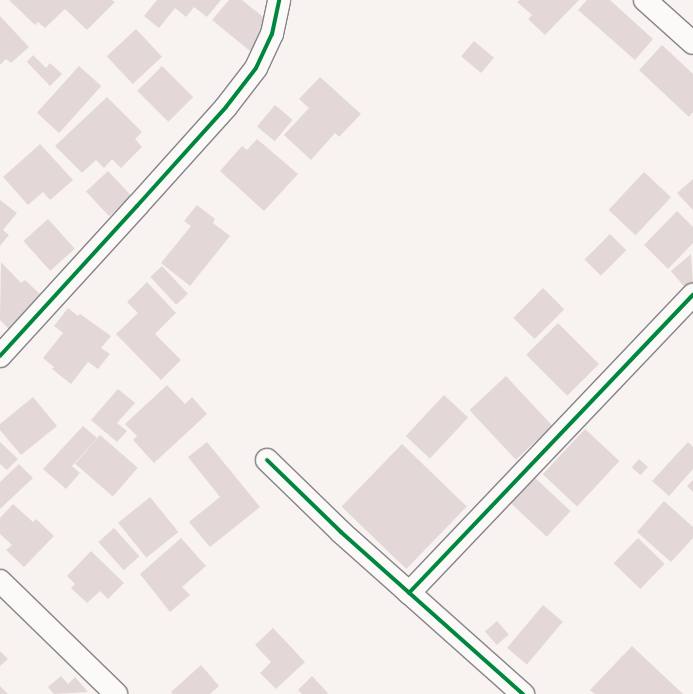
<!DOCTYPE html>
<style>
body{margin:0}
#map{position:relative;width:693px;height:694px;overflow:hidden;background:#f8f3f0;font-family:Mali,sans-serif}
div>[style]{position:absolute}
.building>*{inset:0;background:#e3d8d7;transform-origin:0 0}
.roads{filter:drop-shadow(1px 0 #878488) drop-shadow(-1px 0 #878488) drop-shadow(0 1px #878488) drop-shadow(0 -1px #878488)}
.minor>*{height:22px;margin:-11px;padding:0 11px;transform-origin:11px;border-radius:11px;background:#fbfaf8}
.cycleway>*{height:4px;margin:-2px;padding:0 2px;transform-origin:2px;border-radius:2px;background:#00873e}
span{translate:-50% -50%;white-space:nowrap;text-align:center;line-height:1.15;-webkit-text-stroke:4px #fdfcf7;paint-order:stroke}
</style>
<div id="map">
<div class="building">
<div style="clip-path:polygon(9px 0,112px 0,115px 2px,87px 30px,65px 9px,45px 28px,38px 22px,35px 25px)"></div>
<div style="clip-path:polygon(157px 0,221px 0,207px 17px,194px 7px,186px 17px,175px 8px,159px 28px,144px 16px)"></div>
<div style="clip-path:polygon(229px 0,242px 0,272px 24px,250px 51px,212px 20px)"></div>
<div style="clip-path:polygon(520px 0,579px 0,545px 35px,528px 19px,532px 15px,517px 2px)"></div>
<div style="clip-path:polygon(587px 0,610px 0,653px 39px,635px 60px,578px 10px)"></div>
<div style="clip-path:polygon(0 16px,29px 47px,11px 63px,6px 59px,0 65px)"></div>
<div style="left:136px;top:29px;width:38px;height:40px;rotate:47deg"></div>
<div style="left:474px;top:41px;width:26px;height:20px;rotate:40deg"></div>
<div style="clip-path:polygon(662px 45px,693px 74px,693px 112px,689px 117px,639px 70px)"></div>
<div style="clip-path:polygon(33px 55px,46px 68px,50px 63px,62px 74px,50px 86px,27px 62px)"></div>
<div style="left:79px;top:66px;width:30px;height:63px;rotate:42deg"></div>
<div style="left:162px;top:66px;width:44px;height:35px;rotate:45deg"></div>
<div style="clip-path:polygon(320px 77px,361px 114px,339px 137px,335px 133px,311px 160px,284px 135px,309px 108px,299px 99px)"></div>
<div style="clip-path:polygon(107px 97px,142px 132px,135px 139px,142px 147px,121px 168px,112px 159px,104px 168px,96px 160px,82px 173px,55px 146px)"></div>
<div style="left:275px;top:105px;width:23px;height:28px;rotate:40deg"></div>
<div style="clip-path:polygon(257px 139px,298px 174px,264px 211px,220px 171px,242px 146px,247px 150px)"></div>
<div style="clip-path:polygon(40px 144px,73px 180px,50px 200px,43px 192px,28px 205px,3px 177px)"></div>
<div style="left:108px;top:171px;width:34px;height:30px;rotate:47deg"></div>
<div style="left:644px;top:172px;width:37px;height:52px;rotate:43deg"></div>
<div style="clip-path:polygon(693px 179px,693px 210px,677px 193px)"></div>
<div style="clip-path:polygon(0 200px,17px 213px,3px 230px,9px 235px,0 246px)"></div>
<div style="clip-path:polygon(197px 205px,215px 219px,213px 223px,230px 236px,190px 286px,161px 263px,191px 226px,184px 221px)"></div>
<div style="clip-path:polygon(677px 211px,693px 227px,693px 243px,668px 269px,644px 245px)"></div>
<div style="left:48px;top:219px;width:40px;height:33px;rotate:48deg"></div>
<div style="left:610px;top:234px;width:23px;height:36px;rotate:45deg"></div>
<div style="clip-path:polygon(691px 254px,693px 285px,687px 290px,671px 271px)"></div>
<div style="clip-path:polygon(1px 262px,21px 283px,25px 280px,43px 297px,9px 329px,0 320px)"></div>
<div style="left:162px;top:266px;width:38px;height:16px;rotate:47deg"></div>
<div style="clip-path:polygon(147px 282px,176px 313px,155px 334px,181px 360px,161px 380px,116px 334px,138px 313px,127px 302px)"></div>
<div style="left:543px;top:288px;width:30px;height:42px;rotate:45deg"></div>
<div style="clip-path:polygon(68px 308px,78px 316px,80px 314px,111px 336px,101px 348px,110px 354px,98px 369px,88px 362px,71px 384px,52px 369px,54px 367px,43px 358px,63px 333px,54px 326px)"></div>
<div style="left:558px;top:323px;width:58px;height:45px;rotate:45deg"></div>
<div style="left:506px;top:376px;width:68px;height:50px;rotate:47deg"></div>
<div style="clip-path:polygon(167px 385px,185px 404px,192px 397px,207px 414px,154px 463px,133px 440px,137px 436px,125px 424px)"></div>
<div style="clip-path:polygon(118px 389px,135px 403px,117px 423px,127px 431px,117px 442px,91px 420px)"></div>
<div style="left:444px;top:395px;width:33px;height:56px;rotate:43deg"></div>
<div style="clip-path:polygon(33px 397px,57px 426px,21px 455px,0 430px,0 424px)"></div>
<div style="clip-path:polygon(83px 426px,97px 438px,72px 466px,80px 473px,66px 489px,43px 469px)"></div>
<div style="left:585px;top:429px;width:47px;height:62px;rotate:43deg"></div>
<div style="left:100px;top:435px;width:50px;height:38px;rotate:41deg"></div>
<div style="clip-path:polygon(0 442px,18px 459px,7px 470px,0 464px)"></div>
<div style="clip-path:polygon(207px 442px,260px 507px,210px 547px,189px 522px,220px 497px,188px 457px)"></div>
<div style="clip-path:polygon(688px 442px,693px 447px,693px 469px,669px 496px,652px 481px)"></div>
<div style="left:402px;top:444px;width:90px;height:87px;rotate:44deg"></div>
<div style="left:639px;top:459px;width:12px;height:11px;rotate:42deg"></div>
<div style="clip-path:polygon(19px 464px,33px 478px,0 509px,0 482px)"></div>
<div style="left:534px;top:477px;width:50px;height:35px;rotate:43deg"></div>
<div style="clip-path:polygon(693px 480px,693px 492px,687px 486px)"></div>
<div style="left:150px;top:497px;width:45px;height:41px;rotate:51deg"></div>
<div style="clip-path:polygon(664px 501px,693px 527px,693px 538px,671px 562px,637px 532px)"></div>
<div style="clip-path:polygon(13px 504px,33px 522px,36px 519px,54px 536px,24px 567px,6px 550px,12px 545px,0 534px,0 518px)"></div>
<div style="left:114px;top:528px;width:38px;height:21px;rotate:48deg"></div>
<div style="clip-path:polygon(181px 538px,206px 566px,182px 587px,190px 595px,170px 612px,140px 574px)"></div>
<div style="left:638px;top:538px;width:37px;height:35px;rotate:44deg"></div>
<div style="clip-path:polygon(91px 551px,124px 583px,108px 599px,100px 591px,87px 603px,71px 588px,75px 584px,67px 576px)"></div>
<div style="left:543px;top:605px;width:26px;height:56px;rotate:40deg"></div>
<div style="left:497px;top:621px;width:18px;height:16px;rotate:49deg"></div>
<div style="clip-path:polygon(273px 628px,305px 662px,276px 689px,260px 673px,271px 662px,255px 645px)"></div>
<div style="clip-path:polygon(632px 646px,683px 694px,595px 694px,590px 690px)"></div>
<div style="clip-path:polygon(0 651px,8px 659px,0 666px)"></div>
<div style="clip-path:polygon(201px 665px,219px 686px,210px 694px,173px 694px,171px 692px)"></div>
<div style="clip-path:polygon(61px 676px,68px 684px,75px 677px,88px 692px,54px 694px,48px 687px)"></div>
<div style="clip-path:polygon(312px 676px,328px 693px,327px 694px,302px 694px,298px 690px)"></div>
<div style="clip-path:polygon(0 686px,8px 694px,0 694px)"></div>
</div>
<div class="roads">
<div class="minor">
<div style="left:645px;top:0;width:64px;rotate:41.9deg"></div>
<div style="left:0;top:356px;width:203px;rotate:-47.6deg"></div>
<div style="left:137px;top:206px;width:133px;rotate:-48deg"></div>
<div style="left:226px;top:107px;width:49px;rotate:-52.4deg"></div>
<div style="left:256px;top:68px;width:38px;rotate:-65deg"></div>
<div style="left:272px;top:34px;width:35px;rotate:-78deg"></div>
<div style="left:267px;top:460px;width:103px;rotate:44.2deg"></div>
<div style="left:341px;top:532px;width:244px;rotate:41.7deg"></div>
<div style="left:0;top:581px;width:162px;rotate:44.2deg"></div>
<div style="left:409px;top:593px;width:412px;rotate:-46.4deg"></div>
</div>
</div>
<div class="cycleway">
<div style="left:0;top:356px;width:203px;rotate:-47.6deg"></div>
<div style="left:137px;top:206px;width:133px;rotate:-48deg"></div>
<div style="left:226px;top:107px;width:49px;rotate:-52.4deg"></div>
<div style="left:256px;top:68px;width:38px;rotate:-65deg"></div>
<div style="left:272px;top:34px;width:35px;rotate:-78deg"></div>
<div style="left:267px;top:460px;width:103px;rotate:44.2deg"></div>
<div style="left:341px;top:532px;width:244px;rotate:41.7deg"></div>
<div style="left:409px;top:593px;width:412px;rotate:-46.4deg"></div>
</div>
</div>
